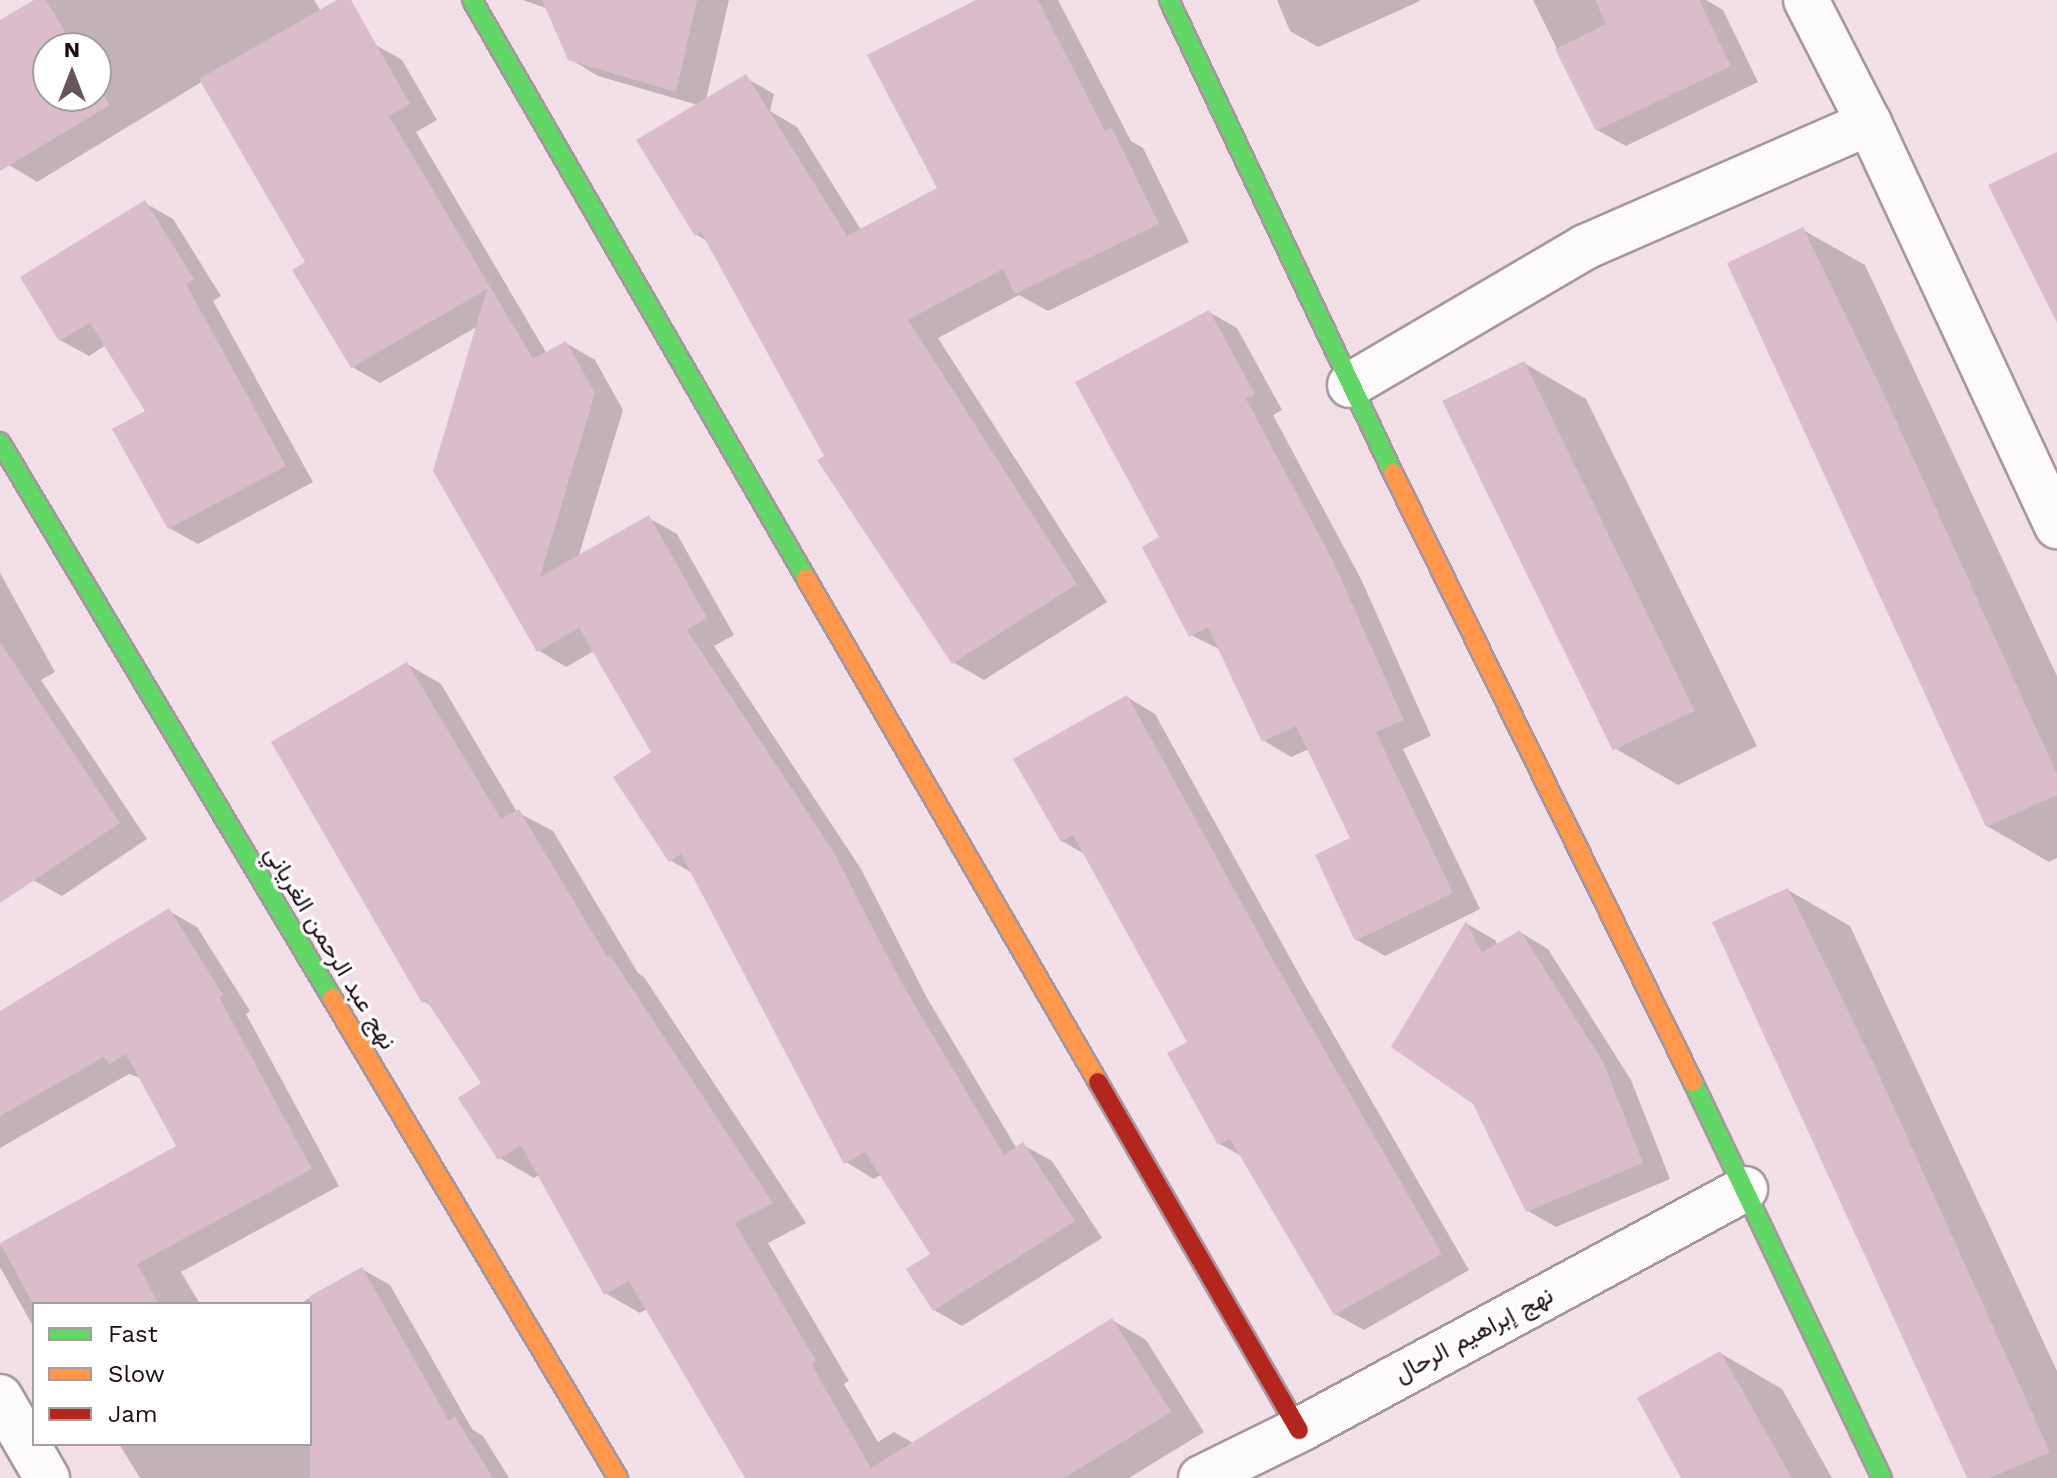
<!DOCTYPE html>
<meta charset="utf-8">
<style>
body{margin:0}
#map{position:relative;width:2057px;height:1478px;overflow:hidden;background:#f3dfe7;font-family:"Work Sans",Vazirmatn,sans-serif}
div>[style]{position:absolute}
.shadow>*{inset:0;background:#0003}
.building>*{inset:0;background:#dbbcca;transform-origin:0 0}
.roads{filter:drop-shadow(2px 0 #a8969e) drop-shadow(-2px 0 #a8969e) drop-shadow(0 2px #a8969e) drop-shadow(0 -2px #a8969e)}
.street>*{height:44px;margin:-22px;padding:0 22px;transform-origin:22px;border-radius:22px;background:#fdfafb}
.fast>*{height:18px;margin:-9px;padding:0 9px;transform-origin:9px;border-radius:9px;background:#63d668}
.slow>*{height:18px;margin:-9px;padding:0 9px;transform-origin:9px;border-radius:9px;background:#ff974d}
.jam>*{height:18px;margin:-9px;padding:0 9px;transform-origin:9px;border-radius:9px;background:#b3261e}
span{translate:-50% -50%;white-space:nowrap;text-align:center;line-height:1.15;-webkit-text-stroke:6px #fff;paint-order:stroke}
.street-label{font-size:24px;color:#1d0a13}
.legend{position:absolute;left:32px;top:1302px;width:280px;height:144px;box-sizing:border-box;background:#fff;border:2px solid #a59da1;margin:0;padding:10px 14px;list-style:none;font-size:24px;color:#1d0a13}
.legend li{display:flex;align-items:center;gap:16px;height:40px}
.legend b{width:40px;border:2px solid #a59da1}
.north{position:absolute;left:32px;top:32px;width:80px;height:80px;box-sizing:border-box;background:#fff;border:2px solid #a59da1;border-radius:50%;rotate:0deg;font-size:22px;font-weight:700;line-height:32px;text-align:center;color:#1d0a13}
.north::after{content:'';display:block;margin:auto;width:28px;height:36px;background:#68555d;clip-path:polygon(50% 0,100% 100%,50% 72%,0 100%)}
</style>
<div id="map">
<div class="shadow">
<div style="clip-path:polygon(evenodd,38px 0,314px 0,349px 58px,374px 44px,402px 60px,437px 120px,416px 132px,547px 354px,566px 343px,595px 360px,623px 410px,578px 558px,649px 518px,677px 534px,734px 635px,714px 646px,861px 869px,927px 998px,1017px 1149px,1023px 1145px,1052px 1161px,1102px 1238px,962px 1326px,934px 1310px,933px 1254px,882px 1174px,874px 1179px,846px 1162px,694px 874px,670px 860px,654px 753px,594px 651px,566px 667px,538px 650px,478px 326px,380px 383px,352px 367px,308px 263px,203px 81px,37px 182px,9px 165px,0 150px,0 23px,38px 0,48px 48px,96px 48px,96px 96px,48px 96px,48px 48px)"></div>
<div style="clip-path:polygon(523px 0,729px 0,706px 100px,744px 77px,774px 94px,770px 111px,797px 127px,861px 230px,939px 188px,981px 0,1058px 0,1131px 141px,1143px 148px,1189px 242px,1048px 311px,1019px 295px,938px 338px,1107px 602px,984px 680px,953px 662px,709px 242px,697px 235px,698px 105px,598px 76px,570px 59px,548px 9px)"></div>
<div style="clip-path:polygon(1277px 0,1419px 0,1420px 1px,1318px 47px,1290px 31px)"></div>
<div style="clip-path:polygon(1533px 0,1706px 0,1723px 10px,1758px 82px,1626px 146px,1597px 130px)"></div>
<div style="clip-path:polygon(145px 203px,173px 219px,221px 296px,213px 301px,313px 482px,198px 544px,169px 528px,147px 412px,106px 345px,89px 356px,60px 340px)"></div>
<div style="clip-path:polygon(1803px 230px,1865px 265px,2057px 676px,2057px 858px,2049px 862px,1987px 826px)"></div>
<div style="clip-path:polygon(1209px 312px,1237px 328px,1282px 410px,1273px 415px,1361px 579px,1431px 736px,1403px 749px,1480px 909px,1385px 956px,1357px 940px,1352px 839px,1309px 749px,1291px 757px,1263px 740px,1221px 650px,1191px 635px,1162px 538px)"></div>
<div style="clip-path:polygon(1524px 363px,1586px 399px,1757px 746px,1678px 785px,1616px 749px)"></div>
<div style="clip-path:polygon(0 573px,55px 672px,41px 680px,147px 839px,62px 896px,33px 880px,0 829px)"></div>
<div style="clip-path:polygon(407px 664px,441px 684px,517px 812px,553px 831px,638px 973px,644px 977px,806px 1223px,768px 1243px,849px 1381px,844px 1384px,878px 1442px,894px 1432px,913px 1443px,1112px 1320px,1146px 1340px,1204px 1432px,1129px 1478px,747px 1478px,647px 1309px,640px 1313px,605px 1293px,540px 1174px,534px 1178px,500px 1158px,484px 1083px,433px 1007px,423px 1001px)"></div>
<div style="clip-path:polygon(1127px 697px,1155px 714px,1305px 985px,1469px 1270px,1364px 1330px,1335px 1314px,1243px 1157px,1220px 1144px,1190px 1043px,1086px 855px,1062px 841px)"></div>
<div style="clip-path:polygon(1788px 890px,1850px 926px,2057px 1371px,2057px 1478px,1969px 1478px)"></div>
<div style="clip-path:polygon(169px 911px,197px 927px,250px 1011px,246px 1014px,339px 1186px,181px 1272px,200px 1304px,34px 1304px,34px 1328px,0 1267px,0 1245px,179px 1147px,141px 1078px,129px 1074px,0 1148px,0 1013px)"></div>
<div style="clip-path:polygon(1467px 924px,1495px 940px,1498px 946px,1520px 932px,1548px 949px,1631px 1080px,1670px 1179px,1556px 1227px,1528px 1211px)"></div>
<div style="clip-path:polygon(362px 1269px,390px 1285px,472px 1429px,483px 1436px,509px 1478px,140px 1478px,119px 1444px,310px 1444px,310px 1304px,299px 1304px)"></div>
<div style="clip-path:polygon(1720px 1353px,1782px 1389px,1832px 1478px,1684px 1478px)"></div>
</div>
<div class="building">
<div style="clip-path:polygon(34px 0,46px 0,75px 48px,48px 48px,48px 96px,96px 96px,96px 83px,110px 105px,0 171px,0 20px)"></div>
<div style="clip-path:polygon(337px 0,351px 0,410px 104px,389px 116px,533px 359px,566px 341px,595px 393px,540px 577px,649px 515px,707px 618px,687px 630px,833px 851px,900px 980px,1004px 1155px,1023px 1142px,1075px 1221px,933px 1311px,906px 1269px,930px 1254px,865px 1152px,844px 1164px,681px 854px,669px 862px,613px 777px,651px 752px,579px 628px,537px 652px,433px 471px,487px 289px,351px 368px,292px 270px,305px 262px,199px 79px)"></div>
<div style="clip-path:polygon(542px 0,697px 0,676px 92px,568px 60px)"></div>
<div style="clip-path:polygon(976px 0,1038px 0,1105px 131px,1112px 128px,1159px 224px,1015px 294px,1003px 269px,908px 320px,1077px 584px,952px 664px,817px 460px,824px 456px,701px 232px,695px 236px,636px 140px,746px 74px,847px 236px,937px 188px,867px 55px)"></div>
<div style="clip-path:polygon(1595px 0,1699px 0,1731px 66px,1596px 131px,1555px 49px,1606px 24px)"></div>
<div style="clip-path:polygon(2057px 152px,2057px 323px,1988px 185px)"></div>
<div style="clip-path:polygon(145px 200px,194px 279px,186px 284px,286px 466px,168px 529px,112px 429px,145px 411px,90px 323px,59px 341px,20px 277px)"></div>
<div style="clip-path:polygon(1803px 227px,1890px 407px,2057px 774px,2057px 795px,1986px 827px,1727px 263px)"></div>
<div style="clip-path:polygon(1209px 310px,1255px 394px,1246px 399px,1333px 561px,1404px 720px,1376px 732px,1453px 893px,1355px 941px,1315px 855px,1350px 838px,1296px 726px,1262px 742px,1208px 627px,1189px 637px,1142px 547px,1159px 537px,1075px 382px)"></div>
<div style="left:1524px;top:361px;width:389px;height:91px;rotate:64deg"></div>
<div style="clip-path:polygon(0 642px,120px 823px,0 903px)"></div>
<div style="clip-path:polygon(407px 662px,501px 819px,519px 809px,607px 957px,610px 955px,773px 1203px,735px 1223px,816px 1361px,811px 1364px,871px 1468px,1112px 1318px,1171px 1412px,1064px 1478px,745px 1478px,629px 1281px,604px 1295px,521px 1145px,498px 1160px,458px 1098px,481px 1083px,426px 1000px,422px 1003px,271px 742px)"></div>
<div style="clip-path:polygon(1127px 695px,1277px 967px,1442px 1254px,1334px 1315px,1230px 1139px,1218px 1145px,1167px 1053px,1187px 1042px,1073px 835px,1061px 842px,1013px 759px)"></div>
<div style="clip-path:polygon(1788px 888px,1876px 1068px,2050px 1452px,1990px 1478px,1967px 1478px,1712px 922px)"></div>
<div style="clip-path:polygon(169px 908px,223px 995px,219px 997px,312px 1169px,137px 1264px,159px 1304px,33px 1304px,0 1243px,176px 1146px,126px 1054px,109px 1064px,104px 1057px,0 1116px,0 1011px)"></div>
<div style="clip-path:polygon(1466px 921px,1482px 953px,1520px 930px,1603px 1062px,1643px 1163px,1526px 1212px,1473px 1104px,1391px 1047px)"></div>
<div style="clip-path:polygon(362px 1267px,449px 1421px,455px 1417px,493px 1478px,310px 1478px,310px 1296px)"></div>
<div style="clip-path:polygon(1720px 1351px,1792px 1478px,1681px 1478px,1637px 1398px)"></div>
</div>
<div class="roads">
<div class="street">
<div style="left:1806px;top:0;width:138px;rotate:62.9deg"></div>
<div style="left:1869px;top:123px;width:445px;rotate:65deg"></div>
<div style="left:1350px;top:385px;width:273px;rotate:-30.4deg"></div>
<div style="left:1585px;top:247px;width:310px;rotate:-23.6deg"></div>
<div style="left:0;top:1397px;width:94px;rotate:59.9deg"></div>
<div style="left:1201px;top:1478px;width:109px;rotate:-26.1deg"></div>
<div style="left:1299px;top:1430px;width:507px;rotate:-28.38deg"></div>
</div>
<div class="fast">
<div style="left:472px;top:0;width:668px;rotate:59.98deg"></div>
<div style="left:1169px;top:0;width:523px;rotate:64.66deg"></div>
<div style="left:0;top:442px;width:648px;rotate:59.16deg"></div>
<div style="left:1693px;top:1082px;width:439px;rotate:64.5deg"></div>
</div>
<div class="slow">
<div style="left:1393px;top:473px;width:679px;rotate:63.77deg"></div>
<div style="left:806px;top:578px;width:582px;rotate:59.91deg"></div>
<div style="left:332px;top:998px;width:559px;rotate:59.21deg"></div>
</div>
<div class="jam">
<div style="left:1098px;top:1082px;width:402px;rotate:60deg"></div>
</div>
</div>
<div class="street-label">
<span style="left:330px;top:948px;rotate:59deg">نهج عبد الرحمن الغرياني</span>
<span style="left:1474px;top:1335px;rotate:-28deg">نهج إبراهيم الرحال</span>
</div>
<ul class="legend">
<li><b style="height:10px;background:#63d668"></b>Fast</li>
<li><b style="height:10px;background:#ff974d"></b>Slow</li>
<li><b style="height:10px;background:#b3261e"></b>Jam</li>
</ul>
<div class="north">N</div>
</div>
